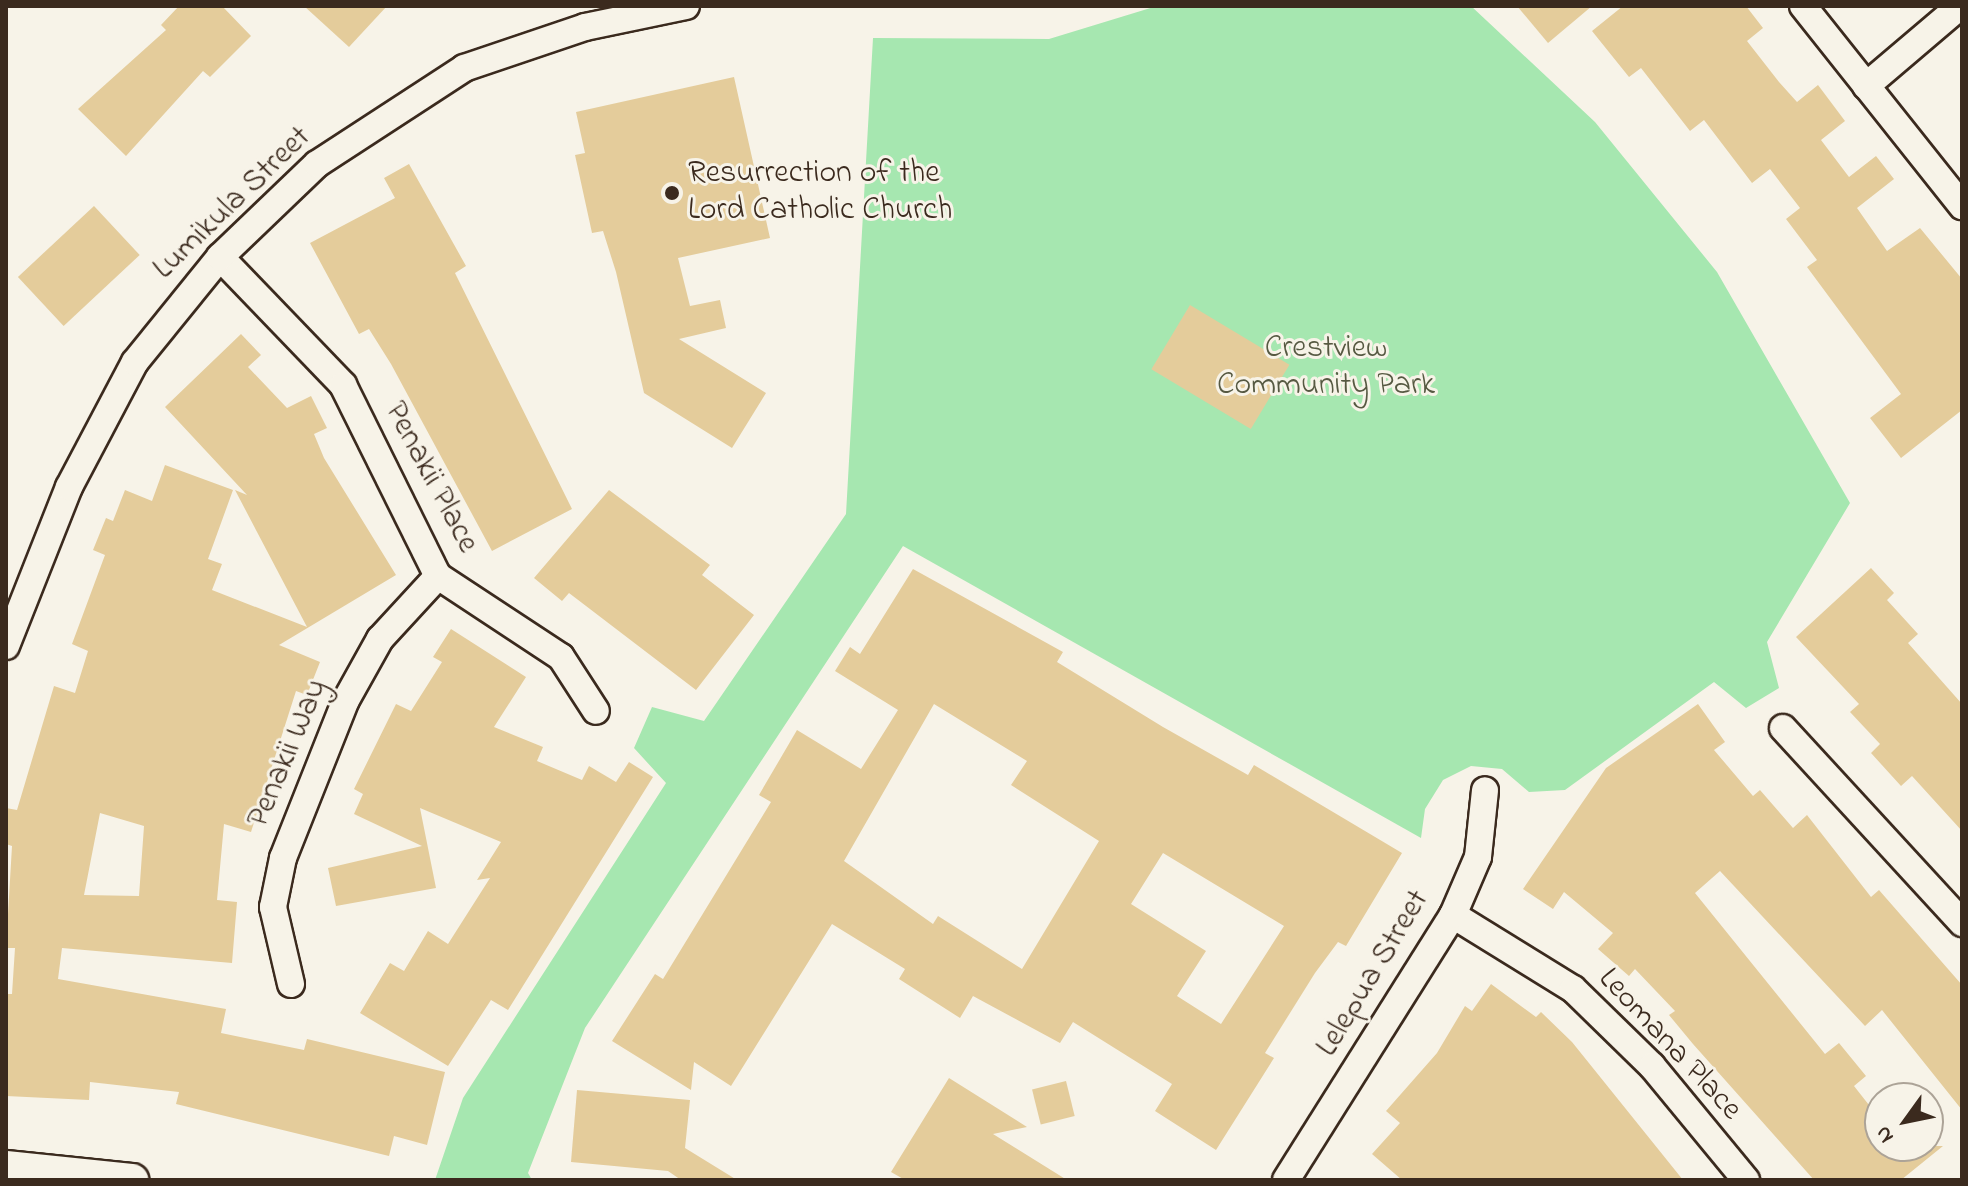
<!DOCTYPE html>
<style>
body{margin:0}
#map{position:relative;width:1968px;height:1186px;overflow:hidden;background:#f7f3e8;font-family:"Indie Flower",sans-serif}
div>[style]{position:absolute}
.green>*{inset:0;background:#a6e7b0}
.building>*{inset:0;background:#e4cc9b;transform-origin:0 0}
.roads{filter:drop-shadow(2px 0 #3b2a1e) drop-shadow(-2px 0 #3b2a1e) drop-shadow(0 2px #3b2a1e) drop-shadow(0 -2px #3b2a1e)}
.minor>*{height:26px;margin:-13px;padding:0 13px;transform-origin:13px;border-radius:13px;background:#f7f3e8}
.tertiary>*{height:32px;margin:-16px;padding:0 16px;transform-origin:16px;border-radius:16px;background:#f7f3e8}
.dots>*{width:22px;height:22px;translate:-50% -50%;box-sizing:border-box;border:4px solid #f7f3e8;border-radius:50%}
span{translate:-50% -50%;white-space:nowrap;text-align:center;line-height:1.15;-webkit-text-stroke:6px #f7f3e8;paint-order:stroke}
.poi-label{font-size:32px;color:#3b2a1e}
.left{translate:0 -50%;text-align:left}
.street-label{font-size:32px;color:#3b2a1e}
.park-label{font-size:32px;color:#565942}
.frame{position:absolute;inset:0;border:8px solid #3b2a1e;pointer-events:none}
.north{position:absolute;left:1864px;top:1082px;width:80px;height:80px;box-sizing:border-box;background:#f7f3e8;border:2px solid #aca397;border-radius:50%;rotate:237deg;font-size:22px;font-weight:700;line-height:32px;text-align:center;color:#3b2a1e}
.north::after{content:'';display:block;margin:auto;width:28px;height:36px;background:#3b2a1e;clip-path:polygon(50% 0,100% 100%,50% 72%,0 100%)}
</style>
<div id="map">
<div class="green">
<div style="clip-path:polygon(1157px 6px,1471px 6px,1595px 122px,1717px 272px,1850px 503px,1767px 642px,1779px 688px,1746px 708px,1714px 682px,1565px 790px,1529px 792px,1502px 769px,1471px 766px,1443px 780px,1425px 809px,1421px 838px,903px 546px,585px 1028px,528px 1173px,532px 1180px,435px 1180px,463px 1098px,666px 783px,634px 748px,652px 707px,704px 721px,846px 514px,873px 38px,1049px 39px)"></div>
</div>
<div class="building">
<div style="clip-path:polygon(179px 6px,222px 6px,251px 36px,210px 77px,203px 71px,126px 156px,78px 109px,166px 30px,161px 25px)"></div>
<div style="clip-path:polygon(304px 6px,387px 6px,349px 47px)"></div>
<div style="clip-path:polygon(1517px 6px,1592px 6px,1548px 43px)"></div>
<div style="clip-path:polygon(1623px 6px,1746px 6px,1763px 28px,1747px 41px,1779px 82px,1797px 102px,1818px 85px,1845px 121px,1821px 140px,1849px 177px,1876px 156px,1894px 179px,1857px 208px,1887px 251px,1920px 228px,1962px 279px,1962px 410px,1901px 458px,1870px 418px,1901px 394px,1807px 267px,1817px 260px,1786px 219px,1800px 208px,1770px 169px,1752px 183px,1704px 120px,1690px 131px,1641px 68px,1629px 77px,1592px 31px)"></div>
<div style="clip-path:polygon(734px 77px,770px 238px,678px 258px,690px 306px,720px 300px,726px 328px,679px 339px,766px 393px,732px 448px,644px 393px,616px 272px,603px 231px,592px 233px,575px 155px,585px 153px,576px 112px)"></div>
<div style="clip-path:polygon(409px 164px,466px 266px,455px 273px,572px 509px,492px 551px,391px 364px,369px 329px,359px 334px,310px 243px,395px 198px,384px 178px)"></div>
<div style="left:94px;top:206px;width:67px;height:104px;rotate:47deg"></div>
<div style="left:1190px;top:305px;width:116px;height:75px;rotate:31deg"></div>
<div style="clip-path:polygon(evenodd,241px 334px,261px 355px,248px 367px,287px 408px,311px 396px,327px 428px,314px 434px,324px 458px,396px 575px,279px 645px,320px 662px,307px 695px,296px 691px,251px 832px,224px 824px,217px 900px,237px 902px,232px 963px,62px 948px,58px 979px,226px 1009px,221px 1033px,304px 1050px,307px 1039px,445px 1072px,427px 1145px,394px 1136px,389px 1156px,176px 1104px,179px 1092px,90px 1082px,89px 1100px,6px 1096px,6px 994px,12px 994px,15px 948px,6px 948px,12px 846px,6px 844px,6px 808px,17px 810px,54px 686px,75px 693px,88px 651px,72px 644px,105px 555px,93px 550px,106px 518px,113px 521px,125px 490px,152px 501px,165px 465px,233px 490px,208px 559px,222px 564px,212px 590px,307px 627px,235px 490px,247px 495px,165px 407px,241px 334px,100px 813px,144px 826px,139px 896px,84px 895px,100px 813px)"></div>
<div style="clip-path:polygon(609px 490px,710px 565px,702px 575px,754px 615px,696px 690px,569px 593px,562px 601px,534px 578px)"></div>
<div style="clip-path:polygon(1871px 568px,1894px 593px,1887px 600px,1918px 634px,1908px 643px,1962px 704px,1962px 831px,1912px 776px,1901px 786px,1871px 753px,1880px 744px,1850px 712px,1859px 704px,1796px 637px)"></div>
<div style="clip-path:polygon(evenodd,913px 569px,1063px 652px,1057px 662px,1163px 727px,1248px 775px,1254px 765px,1402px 853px,1346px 946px,1338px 942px,1315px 973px,1265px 1053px,1274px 1058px,1216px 1150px,1155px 1111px,1172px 1084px,1073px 1022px,1060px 1043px,973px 996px,960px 1018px,899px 979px,905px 969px,832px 924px,731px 1086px,694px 1062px,691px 1090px,612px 1041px,655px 974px,663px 979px,771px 802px,759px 795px,797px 730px,861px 769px,898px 710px,835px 671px,850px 647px,860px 654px,913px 569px,934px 704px,1027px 761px,1011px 785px,1099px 841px,1022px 969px,938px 916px,933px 924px,844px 861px,934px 704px,913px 569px,1163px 853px,1284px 926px,1221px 1024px,1177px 996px,1206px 951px,1131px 904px,1163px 853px)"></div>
<div style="clip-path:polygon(451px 629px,526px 677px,494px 727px,543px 747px,537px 761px,582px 780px,589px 766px,616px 782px,629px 762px,653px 777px,508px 1010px,491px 1000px,448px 1066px,360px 1013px,390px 963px,404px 971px,428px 931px,448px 944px,490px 878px,477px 880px,501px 842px,420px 808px,436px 888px,336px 906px,328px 868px,422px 846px,354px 814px,363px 794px,354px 789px,396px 704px,411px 711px,442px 662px,433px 657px)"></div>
<div style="clip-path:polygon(1698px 704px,1725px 742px,1714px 750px,1753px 796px,1760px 790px,1793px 828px,1807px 815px,1871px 897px,1879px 890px,1962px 985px,1962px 1110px,1882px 1010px,1865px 1026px,1720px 871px,1695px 893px,1825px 1054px,1839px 1043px,1866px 1076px,1854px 1086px,1880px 1119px,1880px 1146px,1943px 1146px,1901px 1180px,1814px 1180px,1693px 1044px,1669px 1015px,1675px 1011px,1635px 969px,1629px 976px,1598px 949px,1613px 933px,1564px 892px,1553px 909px,1523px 889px,1606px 768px)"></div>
<div style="clip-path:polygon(1491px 984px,1536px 1017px,1541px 1012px,1572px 1042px,1683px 1180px,1402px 1180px,1372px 1154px,1400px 1123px,1386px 1111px,1437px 1053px,1465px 1006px,1472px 1011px)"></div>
<div style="clip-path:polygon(949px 1078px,1027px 1127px,993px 1134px,1067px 1180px,905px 1180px,891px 1172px)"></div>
<div style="left:1066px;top:1081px;width:36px;height:35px;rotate:76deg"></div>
<div style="clip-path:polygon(577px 1090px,690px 1100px,685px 1148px,737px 1180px,681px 1180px,668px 1171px,571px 1162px)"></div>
</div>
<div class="roads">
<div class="minor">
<div style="left:1803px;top:6px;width:256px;rotate:51.5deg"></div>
<div style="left:1866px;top:86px;width:123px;rotate:-40.4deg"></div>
<div style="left:220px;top:257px;width:178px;rotate:46.1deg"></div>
<div style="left:343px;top:385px;width:213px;rotate:63.6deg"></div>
<div style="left:438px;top:576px;width:147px;rotate:33.4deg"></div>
<div style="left:561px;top:657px;width:64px;rotate:57.1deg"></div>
<div style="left:6px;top:646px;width:171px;rotate:-68.4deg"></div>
<div style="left:69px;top:487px;width:141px;rotate:-62.2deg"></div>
<div style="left:135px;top:362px;width:135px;rotate:-51deg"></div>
<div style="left:220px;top:257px;width:134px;rotate:-43.8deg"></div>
<div style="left:317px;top:164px;width:176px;rotate:-33.1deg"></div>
<div style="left:464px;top:68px;width:128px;rotate:-18.7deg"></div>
<div style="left:585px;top:27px;width:103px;rotate:-11.7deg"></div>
<div style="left:1783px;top:728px;width:265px;rotate:47.4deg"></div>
<div style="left:1453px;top:915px;width:141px;rotate:31.7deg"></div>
<div style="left:1573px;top:989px;width:110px;rotate:44.3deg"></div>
<div style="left:1652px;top:1066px;width:148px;rotate:50.5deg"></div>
<div style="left:291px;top:984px;width:79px;rotate:-103.2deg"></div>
<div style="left:273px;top:907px;width:50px;rotate:-78.5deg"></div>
<div style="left:283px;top:858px;width:170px;rotate:-68.3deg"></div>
<div style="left:346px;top:700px;width:70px;rotate:-60.9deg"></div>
<div style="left:380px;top:639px;width:86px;rotate:-47.4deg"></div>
<div style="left:1286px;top:1180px;width:313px;rotate:-57.8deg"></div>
<div style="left:1453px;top:915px;width:63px;rotate:-66.7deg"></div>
<div style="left:1478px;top:857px;width:67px;rotate:-84deg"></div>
</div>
<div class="tertiary">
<div style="left:6px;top:1167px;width:127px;rotate:5.9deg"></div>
</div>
</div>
<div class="dots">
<div style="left:672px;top:193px;background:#3b2a1e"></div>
</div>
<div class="poi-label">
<span class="left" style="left:688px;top:193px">Resurrection of the<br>Lord Catholic Church</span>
</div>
<div class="street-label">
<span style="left:233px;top:204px;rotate:-44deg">Lumikula Street</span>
<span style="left:430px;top:478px;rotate:62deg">Penakii Place</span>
<span style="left:289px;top:754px;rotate:-67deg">Penakii Way</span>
<span style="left:1374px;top:974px;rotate:-59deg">Lelepua Street</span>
<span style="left:1669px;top:1045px;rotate:47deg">Leomana Place</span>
</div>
<div class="park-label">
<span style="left:1326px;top:368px">Crestview<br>Community Park</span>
</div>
<div class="frame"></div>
<div class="north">N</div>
</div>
